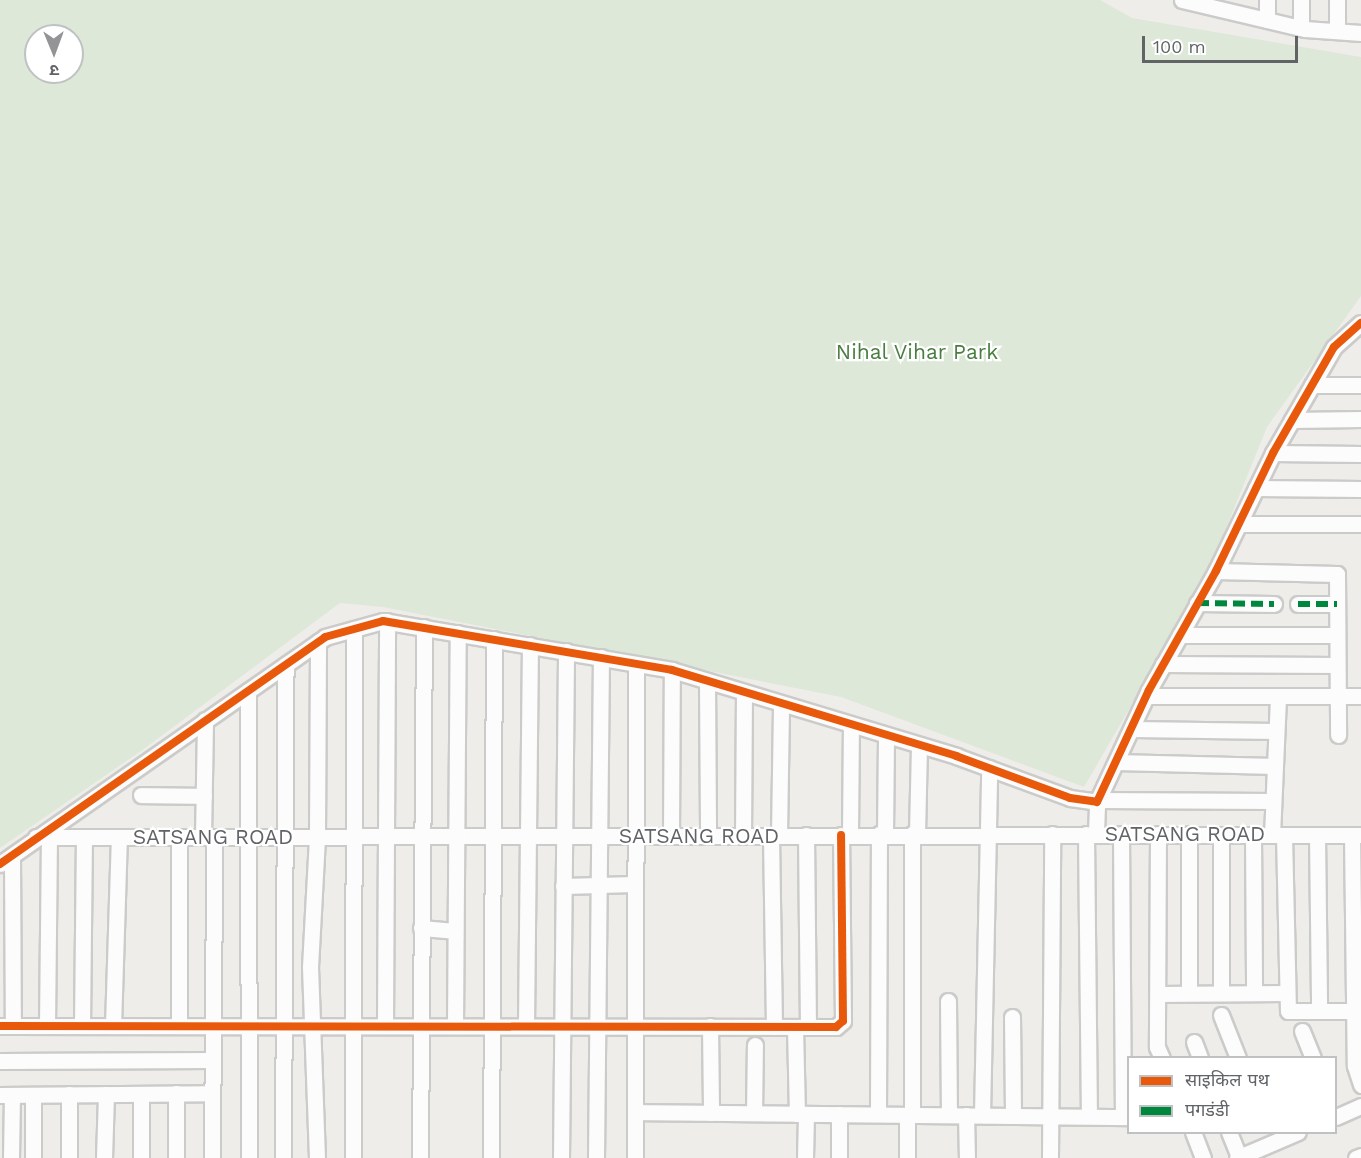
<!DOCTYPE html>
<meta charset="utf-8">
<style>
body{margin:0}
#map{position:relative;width:1361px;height:1158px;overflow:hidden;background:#efedea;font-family:"Work Sans","Noto Sans Devanagari",sans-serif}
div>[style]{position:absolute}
.green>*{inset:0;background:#dde8d8}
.roads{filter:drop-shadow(2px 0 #cbcbca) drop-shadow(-2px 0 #cbcbca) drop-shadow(0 2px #cbcbca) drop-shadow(0 -2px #cbcbca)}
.minor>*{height:15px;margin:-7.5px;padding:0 7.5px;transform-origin:7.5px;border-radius:7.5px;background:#fdfcfc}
.quiet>*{height:6px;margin-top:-3px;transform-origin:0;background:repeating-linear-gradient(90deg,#00873e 0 12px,transparent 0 18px)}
.cycleway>*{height:8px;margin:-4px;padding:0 4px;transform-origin:4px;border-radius:4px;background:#e8590c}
span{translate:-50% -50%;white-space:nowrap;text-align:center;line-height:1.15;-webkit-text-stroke:4.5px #fff;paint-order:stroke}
.park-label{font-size:21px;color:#4a7e40}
.street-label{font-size:21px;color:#606467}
.legend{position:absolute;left:1127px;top:1056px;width:210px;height:78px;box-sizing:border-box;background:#fff;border:2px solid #bfc1c2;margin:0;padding:8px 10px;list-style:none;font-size:18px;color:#606467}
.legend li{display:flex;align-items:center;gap:12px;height:30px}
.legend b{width:30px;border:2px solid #bfc1c2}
.north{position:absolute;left:24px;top:24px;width:60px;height:60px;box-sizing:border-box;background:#fff;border:2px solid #bfc1c2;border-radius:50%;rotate:179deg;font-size:16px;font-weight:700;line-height:24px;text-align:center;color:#606467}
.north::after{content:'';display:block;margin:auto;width:21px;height:27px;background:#929495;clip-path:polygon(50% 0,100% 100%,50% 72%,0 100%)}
.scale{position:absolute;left:1142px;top:36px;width:156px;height:27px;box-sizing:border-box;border:3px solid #606467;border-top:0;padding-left:8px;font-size:18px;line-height:21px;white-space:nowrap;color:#606467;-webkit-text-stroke:4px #fff;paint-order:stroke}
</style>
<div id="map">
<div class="green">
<div style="clip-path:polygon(evenodd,0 0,1100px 0,1132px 18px,1361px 57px,1361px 296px,1267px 427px,1208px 573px,1084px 787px,841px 697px,383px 607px,340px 603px,141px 751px,0 848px,0 0,36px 36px,72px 36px,72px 72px,36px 72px,36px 36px)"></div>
</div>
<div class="roads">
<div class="minor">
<div style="left:1182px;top:0;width:126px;rotate:13.3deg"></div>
<div style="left:1305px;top:29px;width:56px;rotate:4.1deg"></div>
<div style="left:1267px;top:0;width:20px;rotate:90deg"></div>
<div style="left:1301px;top:0;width:28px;rotate:90deg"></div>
<div style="left:1337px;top:0;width:31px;rotate:90deg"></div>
<div style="left:1312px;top:385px;width:49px"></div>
<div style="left:1292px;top:420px;width:69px;rotate:-0.8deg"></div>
<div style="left:1273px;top:453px;width:88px;rotate:0.7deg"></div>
<div style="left:1256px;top:488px;width:105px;rotate:0.5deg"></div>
<div style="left:1239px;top:524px;width:122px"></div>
<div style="left:1216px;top:571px;width:121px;rotate:1.4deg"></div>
<div style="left:1337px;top:574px;width:161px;rotate:89.6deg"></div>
<div style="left:1197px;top:603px;width:77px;rotate:0.7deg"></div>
<div style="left:1298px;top:604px;width:39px"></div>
<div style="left:1180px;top:635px;width:157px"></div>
<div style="left:1163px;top:664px;width:174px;rotate:0.3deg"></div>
<div style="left:707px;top:682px;width:154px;rotate:89.6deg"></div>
<div style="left:248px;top:691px;width:467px;rotate:89.9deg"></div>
<div style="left:1147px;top:696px;width:214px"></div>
<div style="left:1132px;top:729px;width:144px;rotate:0.8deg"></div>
<div style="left:1116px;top:762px;width:159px;rotate:1.4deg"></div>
<div style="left:141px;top:795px;width:63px;rotate:0.9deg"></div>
<div style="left:1098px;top:800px;width:175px;rotate:0.3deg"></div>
<div style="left:885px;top:834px;width:99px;rotate:-89.4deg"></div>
<div style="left:912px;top:834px;width:281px;rotate:90deg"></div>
<div style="left:917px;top:834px;width:89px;rotate:-88.7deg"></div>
<div style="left:1086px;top:834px;width:282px;rotate:89.4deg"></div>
<div style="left:1096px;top:834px;width:32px;rotate:-88deg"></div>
<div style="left:1121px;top:834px;width:283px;rotate:89.6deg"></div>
<div style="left:1158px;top:834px;width:213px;rotate:90.3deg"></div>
<div style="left:1157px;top:1047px;width:12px;rotate:66deg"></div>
<div style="left:1189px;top:834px;width:159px;rotate:90deg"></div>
<div style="left:779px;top:835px;width:131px;rotate:-89.1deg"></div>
<div style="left:806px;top:835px;width:192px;rotate:89.4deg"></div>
<div style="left:850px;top:835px;width:110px;rotate:-89.5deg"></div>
<div style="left:1221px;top:835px;width:158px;rotate:90deg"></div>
<div style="left:1253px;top:835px;width:158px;rotate:89.6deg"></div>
<div style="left:1272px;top:835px;width:139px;rotate:-87.5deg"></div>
<div style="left:1284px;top:835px;width:176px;rotate:88.7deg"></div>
<div style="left:1288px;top:1011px;width:73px"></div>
<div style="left:1317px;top:835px;width:176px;rotate:89.3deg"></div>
<div style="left:1352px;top:835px;width:231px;rotate:89.3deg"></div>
<div style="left:1355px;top:1066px;width:20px;rotate:72deg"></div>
<div style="left:671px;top:836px;width:166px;rotate:-89.7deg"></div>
<div style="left:743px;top:836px;width:143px;rotate:-89.6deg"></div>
<div style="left:771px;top:836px;width:191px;rotate:89.1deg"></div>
<div style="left:36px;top:837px;width:1325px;rotate:-0.09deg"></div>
<div style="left:203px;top:837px;width:117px;rotate:-89deg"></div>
<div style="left:12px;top:856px;width:170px;rotate:89.7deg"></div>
<div style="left:0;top:864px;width:396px;rotate:-34.9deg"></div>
<div style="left:325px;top:637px;width:60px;rotate:-15.4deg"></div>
<div style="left:383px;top:621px;width:293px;rotate:9.6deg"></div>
<div style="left:672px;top:670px;width:297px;rotate:16.8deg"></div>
<div style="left:956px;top:756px;width:121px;rotate:20.2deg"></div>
<div style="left:1070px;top:798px;width:27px;rotate:8deg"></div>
<div style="left:1097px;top:802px;width:123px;rotate:-65.1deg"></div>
<div style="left:1149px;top:690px;width:137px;rotate:-60.6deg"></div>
<div style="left:1216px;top:571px;width:131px;rotate:-64.2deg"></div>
<div style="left:1273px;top:453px;width:122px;rotate:-60.1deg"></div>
<div style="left:1334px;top:347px;width:36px;rotate:-42deg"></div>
<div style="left:563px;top:886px;width:72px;rotate:-1.6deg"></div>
<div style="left:421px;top:928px;width:34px;rotate:5deg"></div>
<div style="left:1158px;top:994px;width:129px;rotate:-0.4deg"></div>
<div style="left:948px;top:1001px;width:114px;rotate:89.5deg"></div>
<div style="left:1221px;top:1015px;width:46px;rotate:68.4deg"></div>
<div style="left:1012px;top:1017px;width:99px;rotate:89.4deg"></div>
<div style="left:385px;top:1025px;width:404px;rotate:-89.7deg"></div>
<div style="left:455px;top:1025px;width:392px;rotate:-89.6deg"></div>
<div style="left:526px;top:1025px;width:380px;rotate:-89.4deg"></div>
<div style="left:0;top:1026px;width:836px;rotate:0.07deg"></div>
<div style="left:836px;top:1027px;width:9px;rotate:-41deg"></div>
<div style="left:843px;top:1021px;width:186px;rotate:-90.6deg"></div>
<div style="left:47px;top:1026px;width:189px;rotate:-89.4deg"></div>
<div style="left:82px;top:1026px;width:189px;rotate:-89.4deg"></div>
<div style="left:113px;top:1026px;width:189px;rotate:-88.2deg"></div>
<div style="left:179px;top:1026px;width:189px;rotate:-90deg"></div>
<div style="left:710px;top:1026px;width:87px;rotate:89.3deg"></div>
<div style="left:795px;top:1027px;width:87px;rotate:88.7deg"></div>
<div style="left:1302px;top:1031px;width:29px;rotate:68deg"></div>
<div style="left:1194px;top:1042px;width:17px;rotate:69deg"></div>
<div style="left:0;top:1061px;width:212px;rotate:-0.3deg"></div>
<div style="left:0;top:1095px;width:212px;rotate:-0.5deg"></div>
<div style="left:33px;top:1095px;width:63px;rotate:90deg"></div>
<div style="left:635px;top:1112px;width:493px;rotate:0.6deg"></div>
<div style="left:754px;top:1113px;width:68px;rotate:-89.2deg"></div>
<div style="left:839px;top:1114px;width:44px;rotate:90deg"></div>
<div style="left:878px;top:1114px;width:280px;rotate:-89.8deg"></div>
<div style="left:966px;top:1115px;width:43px;rotate:88.7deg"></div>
<div style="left:982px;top:1115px;width:347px;rotate:-88.8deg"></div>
<div style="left:1336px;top:1117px;width:27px;rotate:-24deg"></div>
<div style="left:1193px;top:1132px;width:28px;rotate:69deg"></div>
<div style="left:1229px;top:1132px;width:27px;rotate:68deg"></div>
<div style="left:11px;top:1158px;width:63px;rotate:-89.1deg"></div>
<div style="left:69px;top:1158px;width:64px;rotate:-90deg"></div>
<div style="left:104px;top:1158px;width:64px;rotate:-88.2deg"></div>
<div style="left:141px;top:1158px;width:64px;rotate:-90deg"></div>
<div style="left:176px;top:1158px;width:65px;rotate:-90deg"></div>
<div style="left:212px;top:1158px;width:321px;rotate:-89.6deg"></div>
<div style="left:283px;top:1158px;width:493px;rotate:-89.7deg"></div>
<div style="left:317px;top:1158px;width:191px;rotate:-92.1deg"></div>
<div style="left:310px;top:967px;width:130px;rotate:-86.9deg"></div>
<div style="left:317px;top:837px;width:195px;rotate:-89.7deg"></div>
<div style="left:353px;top:1158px;width:529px;rotate:-89.89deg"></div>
<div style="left:420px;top:1158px;width:531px;rotate:-89.57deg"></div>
<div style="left:491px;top:1158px;width:519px;rotate:-89.67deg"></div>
<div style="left:561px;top:1158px;width:507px;rotate:-89.43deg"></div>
<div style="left:596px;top:1158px;width:501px;rotate:-89.43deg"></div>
<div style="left:635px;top:1158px;width:494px;rotate:-89.9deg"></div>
<div style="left:805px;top:1158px;width:44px;rotate:-88.7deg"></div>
<div style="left:907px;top:1158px;width:43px;rotate:-90deg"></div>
<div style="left:1050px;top:1158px;width:324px;rotate:-89.6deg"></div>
<div style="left:1237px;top:1158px;width:66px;rotate:-23.1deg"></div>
<div style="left:1356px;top:1158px;width:5px;rotate:-22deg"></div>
</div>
</div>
<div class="quiet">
<div style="left:1197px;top:603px;width:77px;rotate:0.7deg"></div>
<div style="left:1298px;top:604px;width:39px"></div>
</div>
<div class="cycleway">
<div style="left:0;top:864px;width:396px;rotate:-34.9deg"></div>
<div style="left:325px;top:637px;width:60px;rotate:-15.4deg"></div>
<div style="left:383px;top:621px;width:293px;rotate:9.6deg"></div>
<div style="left:672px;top:670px;width:297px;rotate:16.8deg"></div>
<div style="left:956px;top:756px;width:121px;rotate:20.2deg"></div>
<div style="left:1070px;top:798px;width:27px;rotate:8deg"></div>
<div style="left:1097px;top:802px;width:123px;rotate:-65.1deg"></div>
<div style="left:1149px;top:690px;width:137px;rotate:-60.6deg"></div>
<div style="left:1216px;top:571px;width:131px;rotate:-64.2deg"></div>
<div style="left:1273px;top:453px;width:122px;rotate:-60.1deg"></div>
<div style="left:1334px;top:347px;width:36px;rotate:-42deg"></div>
<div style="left:0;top:1026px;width:836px;rotate:0.07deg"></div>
<div style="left:836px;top:1027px;width:9px;rotate:-41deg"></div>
<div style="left:843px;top:1021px;width:186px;rotate:-90.6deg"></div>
</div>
<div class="park-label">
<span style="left:917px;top:352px">Nihal Vihar Park</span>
</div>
<div class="street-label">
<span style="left:1185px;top:834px">SATSANG ROAD</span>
<span style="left:699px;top:836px">SATSANG ROAD</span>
<span style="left:213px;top:837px">SATSANG ROAD</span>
</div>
<ul class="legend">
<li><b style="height:8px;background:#e8590c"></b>साइकिल पथ</li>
<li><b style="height:8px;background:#00873e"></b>पगडंडी</li>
</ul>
<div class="north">उ</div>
<div class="scale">100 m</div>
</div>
